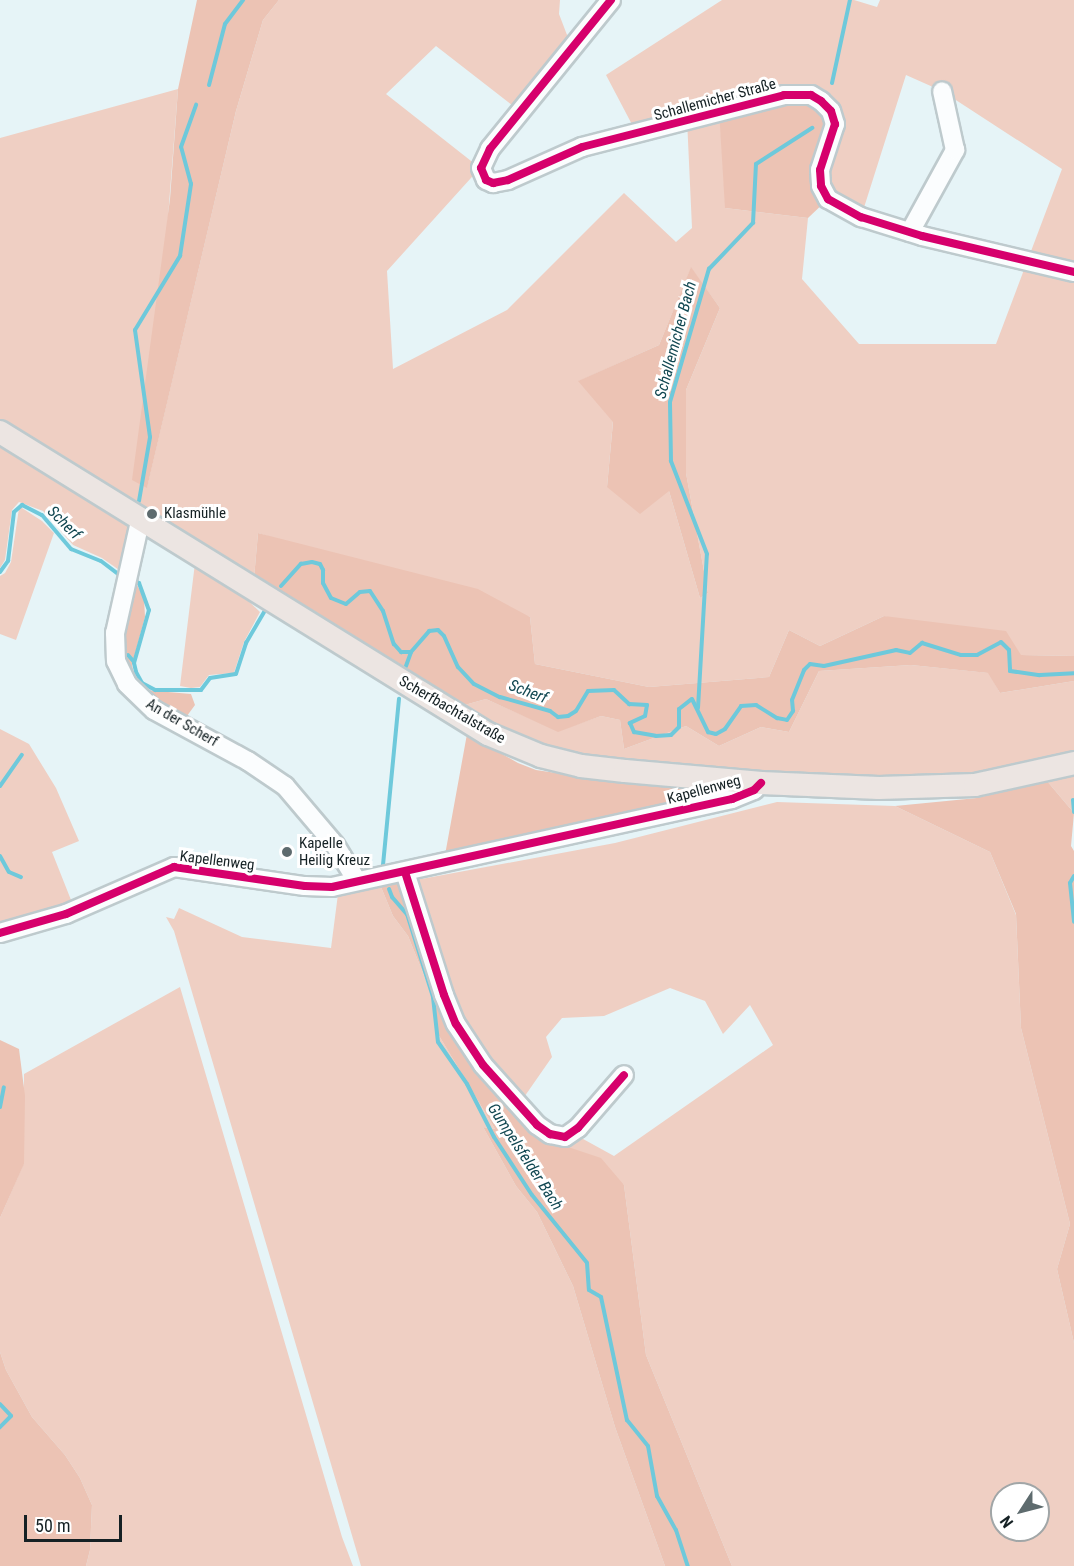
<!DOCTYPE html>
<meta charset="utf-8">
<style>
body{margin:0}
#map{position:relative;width:1074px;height:1566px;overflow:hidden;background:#e6f4f7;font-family:"Roboto Condensed",sans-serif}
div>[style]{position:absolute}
.green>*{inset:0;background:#efcfc3}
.forest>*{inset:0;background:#ecc3b4}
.stream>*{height:4px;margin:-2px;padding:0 2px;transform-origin:2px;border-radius:2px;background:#6ec9db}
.roads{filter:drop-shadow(2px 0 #becacd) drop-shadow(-2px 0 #becacd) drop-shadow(0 2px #becacd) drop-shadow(0 -2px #becacd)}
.minor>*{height:18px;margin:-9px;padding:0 9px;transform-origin:9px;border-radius:9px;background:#fbfdfe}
.major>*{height:22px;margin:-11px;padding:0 11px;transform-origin:11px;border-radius:11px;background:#ece5e2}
.cycleway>*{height:8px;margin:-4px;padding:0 4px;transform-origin:4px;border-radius:4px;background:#d6006c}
.dots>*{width:16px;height:16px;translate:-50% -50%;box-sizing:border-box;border:3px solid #fff;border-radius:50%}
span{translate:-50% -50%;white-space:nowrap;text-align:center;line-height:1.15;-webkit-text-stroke:6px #fff;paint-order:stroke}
.street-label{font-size:15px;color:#152124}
.poi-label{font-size:15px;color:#152124}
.left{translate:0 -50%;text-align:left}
.water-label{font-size:16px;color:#114751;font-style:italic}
.north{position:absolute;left:990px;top:1482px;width:60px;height:60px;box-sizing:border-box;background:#fff;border:2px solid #a1a6a7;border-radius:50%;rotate:234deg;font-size:16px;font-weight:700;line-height:24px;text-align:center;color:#152124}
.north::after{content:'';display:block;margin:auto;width:21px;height:27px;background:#5e6b6e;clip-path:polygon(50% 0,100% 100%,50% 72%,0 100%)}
.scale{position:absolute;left:24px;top:1515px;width:98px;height:27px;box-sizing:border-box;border:3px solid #152124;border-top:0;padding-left:8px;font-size:18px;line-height:21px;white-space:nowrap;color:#152124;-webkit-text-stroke:4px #fff;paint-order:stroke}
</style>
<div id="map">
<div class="green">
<div style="clip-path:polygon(evenodd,279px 0,560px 0,559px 14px,572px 48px,521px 112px,436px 46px,386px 94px,480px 168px,387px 271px,393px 369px,507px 310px,624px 193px,676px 242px,692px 228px,687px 119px,637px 134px,606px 75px,722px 0,854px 0,877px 7px,880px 0,1074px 0,1074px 656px,1020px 655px,884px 616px,820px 646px,789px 630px,769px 677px,649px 687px,535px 664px,530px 617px,258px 533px,254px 578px,0 420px,0 138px,178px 89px,147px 487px,236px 111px,263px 20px,279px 0,906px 75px,942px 91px,1062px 169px,996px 344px,859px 344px,802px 279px,808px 218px,725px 208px,828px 199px,861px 217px,906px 75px,279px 0,691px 268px,720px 308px,686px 390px,686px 473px,708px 593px,700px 598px,669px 491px,607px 487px,613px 421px,579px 381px,659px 345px,691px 268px)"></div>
<div style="clip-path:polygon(0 444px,126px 520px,130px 528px,122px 572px,102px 558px,73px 545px,43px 511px,19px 502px,12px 510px,5px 560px,0 568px)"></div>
<div style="clip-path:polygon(19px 508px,22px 508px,42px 521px,54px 533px,16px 640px,0 634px,0 576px,5px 573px,11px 562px)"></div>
<div style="clip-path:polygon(195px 563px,241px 594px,260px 612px,244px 642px,234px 673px,209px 675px,200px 687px,191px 688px,180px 686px)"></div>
<div style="clip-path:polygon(911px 665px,989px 673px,1000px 693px,1074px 681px,1074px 754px,1007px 771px,877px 781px,630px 763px,542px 750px,454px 708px,486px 699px,558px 731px,601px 716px,620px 720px,624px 749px,686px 726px,719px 746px,761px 727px,789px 732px,819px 671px)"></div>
<div style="clip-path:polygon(0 729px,29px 744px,56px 788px,79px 841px,52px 852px,73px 905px,3px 928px,0 923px)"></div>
<div style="clip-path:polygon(1074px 775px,1074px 813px,1047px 781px)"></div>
<div style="clip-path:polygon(evenodd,777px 802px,895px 806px,990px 852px,1016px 915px,1021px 1028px,1070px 1224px,1057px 1269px,1074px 1343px,1074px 1566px,732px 1566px,646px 1355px,624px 1185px,553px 1142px,574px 1134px,614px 1156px,773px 1045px,750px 1005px,723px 1034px,705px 1001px,670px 988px,604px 1016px,562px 1018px,546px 1037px,552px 1057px,520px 1103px,461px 1023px,416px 880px,615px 843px,777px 802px,1002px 1494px,1038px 1494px,1038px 1530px,1002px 1530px,1002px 1494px)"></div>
<div style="clip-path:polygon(381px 887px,393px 916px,408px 936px,434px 1000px,438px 1034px,495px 1129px,483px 1127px,516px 1186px,537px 1212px,573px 1286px,615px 1427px,665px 1566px,361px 1566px,174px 931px,166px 917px,174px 919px,179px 908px,242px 937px,331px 948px,338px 894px)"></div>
<div style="clip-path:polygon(180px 987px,342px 1537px,353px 1566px,86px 1566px,90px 1550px,92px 1505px,80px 1478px,65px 1455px,32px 1417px,6px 1370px,0 1352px,0 1218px,24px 1163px,24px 1074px)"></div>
</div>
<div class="forest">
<div style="clip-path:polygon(197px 0,279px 0,263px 20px,236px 111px,147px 488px,132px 480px,170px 199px,178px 89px)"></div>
<div style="clip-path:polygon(799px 94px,835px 124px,828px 199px,808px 218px,725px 208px,719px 110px)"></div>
<div style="clip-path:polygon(691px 267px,720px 308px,686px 390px,686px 473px,708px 593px,700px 598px,669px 491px,640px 514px,607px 487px,613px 422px,578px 381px,659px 345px)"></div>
<div style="clip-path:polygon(258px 533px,478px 589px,530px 617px,535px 664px,649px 687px,769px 677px,789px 630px,820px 646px,884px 616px,1006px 631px,1021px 655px,1074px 656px,1074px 681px,1000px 693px,988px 673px,911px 665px,819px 671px,789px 732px,761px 727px,719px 746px,686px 726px,624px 749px,620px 720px,601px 716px,558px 732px,486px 699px,454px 708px,254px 578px)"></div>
<div style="clip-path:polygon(137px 585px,144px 598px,145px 617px,132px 665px,135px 679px,145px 690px,191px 694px,195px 705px,184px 720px,168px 712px,137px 686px,124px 659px,126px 622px)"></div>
<div style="clip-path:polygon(467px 734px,518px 763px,536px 770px,603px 780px,731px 790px,445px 855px)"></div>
<div style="clip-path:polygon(1047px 781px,1074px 813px,1071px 846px,1074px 851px,1074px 1343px,1057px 1269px,1070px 1224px,1021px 1028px,1016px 914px,990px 852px,895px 806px,977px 798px)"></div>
<div style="clip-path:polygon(401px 883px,440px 996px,553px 1142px,601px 1158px,624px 1185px,646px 1355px,732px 1566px,665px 1566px,615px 1427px,573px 1286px,537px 1212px,516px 1186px,483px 1127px,495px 1129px,438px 1034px,434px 1000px,408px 936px,393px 916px,381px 887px)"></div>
<div style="clip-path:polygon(0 1040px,19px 1049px,25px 1096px,24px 1164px,0 1218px)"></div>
<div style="clip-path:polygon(0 1352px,6px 1370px,32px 1417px,65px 1455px,80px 1478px,92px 1505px,90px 1550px,86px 1566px,0 1566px)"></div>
</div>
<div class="stream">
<div style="left:832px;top:83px;width:85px;rotate:-77.8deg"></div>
<div style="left:209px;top:85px;width:63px;rotate:-75.3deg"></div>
<div style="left:225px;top:24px;width:30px;rotate:-53deg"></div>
<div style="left:139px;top:501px;width:65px;rotate:-80.2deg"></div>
<div style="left:150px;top:437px;width:108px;rotate:-98deg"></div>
<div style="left:135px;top:330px;width:87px;rotate:-58.7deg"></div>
<div style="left:180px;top:256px;width:73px;rotate:-81.3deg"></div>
<div style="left:191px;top:184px;width:38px;rotate:-105deg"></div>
<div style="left:181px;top:147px;width:45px;rotate:-70.3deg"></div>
<div style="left:0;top:572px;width:14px;rotate:-54deg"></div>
<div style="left:8px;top:561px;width:49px;rotate:-83deg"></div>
<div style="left:14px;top:512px;width:11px;rotate:-41deg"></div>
<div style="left:22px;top:505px;width:22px;rotate:27deg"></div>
<div style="left:42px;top:515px;width:45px;rotate:49.5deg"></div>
<div style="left:71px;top:549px;width:32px;rotate:22deg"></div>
<div style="left:101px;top:561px;width:25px;rotate:37deg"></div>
<div style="left:134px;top:580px;width:6px;rotate:31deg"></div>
<div style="left:139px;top:583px;width:29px;rotate:70deg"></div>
<div style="left:149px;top:610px;width:55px;rotate:105.8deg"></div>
<div style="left:134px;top:663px;width:9px;rotate:77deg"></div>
<div style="left:136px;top:672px;width:13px;rotate:61deg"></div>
<div style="left:142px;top:683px;width:15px;rotate:28deg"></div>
<div style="left:155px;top:690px;width:46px"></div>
<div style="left:201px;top:690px;width:15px;rotate:-53deg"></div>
<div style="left:210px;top:678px;width:26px;rotate:-9deg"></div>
<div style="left:236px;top:674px;width:33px;rotate:-72deg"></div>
<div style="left:246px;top:643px;width:42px;rotate:-59.7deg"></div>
<div style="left:281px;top:586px;width:30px;rotate:-48deg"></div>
<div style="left:301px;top:564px;width:11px;rotate:-10deg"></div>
<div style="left:312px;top:562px;width:8px;rotate:14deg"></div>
<div style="left:320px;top:564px;width:7px;rotate:63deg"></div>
<div style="left:323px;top:570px;width:13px;rotate:90deg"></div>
<div style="left:323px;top:583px;width:17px;rotate:62deg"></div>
<div style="left:331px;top:598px;width:16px;rotate:22deg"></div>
<div style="left:346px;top:604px;width:18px;rotate:-41deg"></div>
<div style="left:360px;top:592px;width:10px;rotate:-6deg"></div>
<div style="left:370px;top:591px;width:24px;rotate:57deg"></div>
<div style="left:383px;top:611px;width:35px;rotate:72deg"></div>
<div style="left:394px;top:644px;width:11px;rotate:49deg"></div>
<div style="left:401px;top:652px;width:10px"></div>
<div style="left:411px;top:652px;width:28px;rotate:-49deg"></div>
<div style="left:429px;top:631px;width:9px;rotate:-6deg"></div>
<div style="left:438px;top:630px;width:8px;rotate:45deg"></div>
<div style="left:444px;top:636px;width:34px;rotate:66deg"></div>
<div style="left:458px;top:667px;width:23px;rotate:47deg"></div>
<div style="left:474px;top:684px;width:29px;rotate:27deg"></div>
<div style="left:500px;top:697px;width:52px;rotate:15.6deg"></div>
<div style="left:550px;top:711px;width:10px;rotate:37deg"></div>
<div style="left:558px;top:717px;width:10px;rotate:-6deg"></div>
<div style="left:568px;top:716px;width:9px;rotate:-32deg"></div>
<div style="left:576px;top:711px;width:23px;rotate:-59deg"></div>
<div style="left:588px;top:691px;width:26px;rotate:-2deg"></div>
<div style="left:614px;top:690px;width:21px;rotate:43deg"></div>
<div style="left:629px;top:704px;width:18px;rotate:3deg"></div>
<div style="left:647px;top:705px;width:11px;rotate:100deg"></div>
<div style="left:645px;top:716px;width:17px;rotate:155deg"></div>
<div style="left:630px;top:723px;width:10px;rotate:66deg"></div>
<div style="left:634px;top:732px;width:22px;rotate:10deg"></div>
<div style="left:656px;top:736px;width:15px;rotate:-4deg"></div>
<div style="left:671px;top:735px;width:11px;rotate:-45deg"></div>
<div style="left:679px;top:727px;width:18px;rotate:-90deg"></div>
<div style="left:679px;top:709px;width:16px;rotate:-38deg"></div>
<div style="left:692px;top:699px;width:37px;rotate:64deg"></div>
<div style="left:708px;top:732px;width:8px;rotate:14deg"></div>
<div style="left:716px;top:734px;width:10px;rotate:-29deg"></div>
<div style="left:725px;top:729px;width:28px;rotate:-55deg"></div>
<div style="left:741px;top:706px;width:15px;rotate:-4deg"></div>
<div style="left:756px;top:705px;width:25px;rotate:32deg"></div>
<div style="left:777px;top:718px;width:10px;rotate:11deg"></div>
<div style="left:787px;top:720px;width:11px;rotate:-56deg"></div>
<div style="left:793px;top:711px;width:11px;rotate:-95deg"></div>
<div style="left:792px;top:700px;width:32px;rotate:-68deg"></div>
<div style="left:804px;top:670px;width:8px;rotate:-45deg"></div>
<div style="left:810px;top:664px;width:14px;rotate:8deg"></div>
<div style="left:824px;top:666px;width:74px;rotate:-12.5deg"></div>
<div style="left:896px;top:650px;width:14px;rotate:12deg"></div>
<div style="left:910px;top:653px;width:16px;rotate:-40deg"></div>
<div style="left:922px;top:643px;width:41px;rotate:17.1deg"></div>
<div style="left:961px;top:655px;width:16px"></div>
<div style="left:977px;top:655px;width:27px;rotate:-28deg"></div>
<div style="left:1001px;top:642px;width:11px;rotate:45deg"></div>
<div style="left:1009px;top:650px;width:21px;rotate:87deg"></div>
<div style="left:1010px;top:671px;width:30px;rotate:8deg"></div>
<div style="left:1040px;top:675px;width:34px;rotate:-3deg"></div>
<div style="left:128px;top:655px;width:9px;rotate:49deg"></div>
<div style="left:406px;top:666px;width:15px;rotate:-70deg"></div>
<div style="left:698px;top:708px;width:154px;rotate:-86.7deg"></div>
<div style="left:707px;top:554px;width:100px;rotate:-111.2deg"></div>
<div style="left:671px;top:461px;width:59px;rotate:-91deg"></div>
<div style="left:670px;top:402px;width:139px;rotate:-73.7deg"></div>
<div style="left:709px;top:269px;width:64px;rotate:-46.3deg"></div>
<div style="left:753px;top:223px;width:59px;rotate:-87.1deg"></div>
<div style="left:756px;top:164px;width:67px;rotate:-32.7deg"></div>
<div style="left:0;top:786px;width:38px;rotate:-55deg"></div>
<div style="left:1073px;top:800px;width:12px;rotate:85deg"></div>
<div style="left:0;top:856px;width:18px;rotate:61deg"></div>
<div style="left:9px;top:872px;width:13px;rotate:23deg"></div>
<div style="left:383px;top:865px;width:167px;rotate:-84.5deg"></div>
<div style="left:1074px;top:876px;width:8px;rotate:120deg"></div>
<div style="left:1070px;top:883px;width:39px;rotate:84deg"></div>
<div style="left:389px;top:889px;width:9px;rotate:69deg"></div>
<div style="left:392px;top:897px;width:23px;rotate:49deg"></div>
<div style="left:407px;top:914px;width:87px;rotate:72.6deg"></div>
<div style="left:433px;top:997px;width:45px;rotate:83.7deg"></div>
<div style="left:438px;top:1042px;width:51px;rotate:55.4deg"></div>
<div style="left:467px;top:1084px;width:59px;rotate:63deg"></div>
<div style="left:494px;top:1137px;width:69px;rotate:56.8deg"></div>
<div style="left:532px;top:1195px;width:87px;rotate:51deg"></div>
<div style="left:587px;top:1263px;width:27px;rotate:86deg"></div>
<div style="left:589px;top:1290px;width:14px;rotate:30deg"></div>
<div style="left:601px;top:1297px;width:126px;rotate:78.1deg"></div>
<div style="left:627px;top:1420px;width:33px;rotate:51deg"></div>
<div style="left:648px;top:1446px;width:51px;rotate:79.8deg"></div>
<div style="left:657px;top:1496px;width:39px;rotate:61deg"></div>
<div style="left:676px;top:1530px;width:38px;rotate:72deg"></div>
<div style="left:0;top:1107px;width:20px;rotate:-79deg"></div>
<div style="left:0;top:1404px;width:16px;rotate:47deg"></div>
<div style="left:11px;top:1416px;width:16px;rotate:135deg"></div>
</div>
<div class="roads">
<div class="minor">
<div style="left:611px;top:0;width:192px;rotate:129.1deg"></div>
<div style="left:490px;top:149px;width:21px;rotate:115deg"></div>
<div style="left:481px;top:168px;width:13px;rotate:67deg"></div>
<div style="left:486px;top:180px;width:8px;rotate:23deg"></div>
<div style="left:493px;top:183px;width:15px;rotate:-11deg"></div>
<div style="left:508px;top:180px;width:81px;rotate:-24deg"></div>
<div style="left:582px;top:147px;width:209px;rotate:-14.4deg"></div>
<div style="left:784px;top:95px;width:27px"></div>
<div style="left:811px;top:95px;width:12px;rotate:31deg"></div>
<div style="left:821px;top:101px;width:14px;rotate:45deg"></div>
<div style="left:831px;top:111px;width:14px;rotate:73deg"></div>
<div style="left:835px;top:124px;width:48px;rotate:108.1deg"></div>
<div style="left:820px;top:170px;width:16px;rotate:86deg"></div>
<div style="left:821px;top:186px;width:15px;rotate:62deg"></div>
<div style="left:828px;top:199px;width:38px;rotate:29deg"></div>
<div style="left:861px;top:217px;width:64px;rotate:17.3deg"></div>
<div style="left:922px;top:236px;width:156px;rotate:13.3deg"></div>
<div style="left:910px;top:232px;width:94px;rotate:-61.2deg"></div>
<div style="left:955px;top:150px;width:60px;rotate:-102.4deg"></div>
<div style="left:141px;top:517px;width:119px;rotate:102.6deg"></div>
<div style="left:115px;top:633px;width:28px;rotate:88deg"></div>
<div style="left:116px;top:661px;width:25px;rotate:64deg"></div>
<div style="left:127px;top:684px;width:37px;rotate:44deg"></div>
<div style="left:154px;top:710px;width:107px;rotate:28.5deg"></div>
<div style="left:248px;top:761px;width:45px;rotate:34deg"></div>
<div style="left:285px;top:786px;width:77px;rotate:49.7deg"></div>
<div style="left:335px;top:845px;width:42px;rotate:58.6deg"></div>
<div style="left:405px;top:872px;width:129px;rotate:72.4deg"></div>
<div style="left:444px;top:995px;width:31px;rotate:68deg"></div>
<div style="left:456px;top:1024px;width:49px;rotate:56.6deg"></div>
<div style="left:483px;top:1065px;width:81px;rotate:48deg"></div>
<div style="left:537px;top:1125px;width:16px;rotate:35deg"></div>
<div style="left:550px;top:1134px;width:15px;rotate:11deg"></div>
<div style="left:565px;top:1137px;width:16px;rotate:-35deg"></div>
<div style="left:578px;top:1128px;width:70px;rotate:-49deg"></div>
<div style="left:0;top:933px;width:69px;rotate:-16.1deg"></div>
<div style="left:66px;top:914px;width:118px;rotate:-23.5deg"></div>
<div style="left:174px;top:867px;width:132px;rotate:8.3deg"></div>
<div style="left:305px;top:886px;width:27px;rotate:2deg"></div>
<div style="left:332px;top:887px;width:410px;rotate:-12.4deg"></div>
<div style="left:732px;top:799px;width:24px;rotate:-22deg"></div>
<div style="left:754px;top:790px;width:10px;rotate:-45deg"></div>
</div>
<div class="major">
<div style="left:0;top:432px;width:574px;rotate:31.75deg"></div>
<div style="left:488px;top:734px;width:57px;rotate:22.5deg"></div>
<div style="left:541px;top:756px;width:41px;rotate:14deg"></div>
<div style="left:581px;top:766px;width:44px;rotate:6.5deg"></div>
<div style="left:625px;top:771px;width:137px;rotate:5deg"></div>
<div style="left:761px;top:783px;width:118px;rotate:2.4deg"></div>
<div style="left:879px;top:788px;width:96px;rotate:-1.8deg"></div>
<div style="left:975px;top:785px;width:101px;rotate:-12.5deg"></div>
</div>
</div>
<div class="cycleway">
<div style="left:611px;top:0;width:192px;rotate:129.1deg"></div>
<div style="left:490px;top:149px;width:21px;rotate:115deg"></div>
<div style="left:481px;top:168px;width:13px;rotate:67deg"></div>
<div style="left:486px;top:180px;width:8px;rotate:23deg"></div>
<div style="left:493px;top:183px;width:15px;rotate:-11deg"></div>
<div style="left:508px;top:180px;width:81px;rotate:-24deg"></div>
<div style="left:582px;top:147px;width:209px;rotate:-14.4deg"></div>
<div style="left:784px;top:95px;width:27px"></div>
<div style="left:811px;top:95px;width:12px;rotate:31deg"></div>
<div style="left:821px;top:101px;width:14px;rotate:45deg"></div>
<div style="left:831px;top:111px;width:14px;rotate:73deg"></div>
<div style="left:835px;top:124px;width:48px;rotate:108.1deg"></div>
<div style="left:820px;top:170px;width:16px;rotate:86deg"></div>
<div style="left:821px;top:186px;width:15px;rotate:62deg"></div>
<div style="left:828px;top:199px;width:38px;rotate:29deg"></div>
<div style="left:861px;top:217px;width:64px;rotate:17.3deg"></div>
<div style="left:922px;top:236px;width:156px;rotate:13.3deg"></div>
<div style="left:405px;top:872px;width:129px;rotate:72.4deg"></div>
<div style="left:444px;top:995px;width:31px;rotate:68deg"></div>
<div style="left:456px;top:1024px;width:49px;rotate:56.6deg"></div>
<div style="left:483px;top:1065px;width:81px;rotate:48deg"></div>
<div style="left:537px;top:1125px;width:16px;rotate:35deg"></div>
<div style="left:550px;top:1134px;width:15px;rotate:11deg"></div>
<div style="left:565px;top:1137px;width:16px;rotate:-35deg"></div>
<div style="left:578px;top:1128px;width:70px;rotate:-49deg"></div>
<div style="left:0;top:933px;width:69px;rotate:-16.1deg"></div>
<div style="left:66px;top:914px;width:118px;rotate:-23.5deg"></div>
<div style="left:174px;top:867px;width:132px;rotate:8.3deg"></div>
<div style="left:305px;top:886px;width:27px;rotate:2deg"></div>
<div style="left:332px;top:887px;width:410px;rotate:-12.4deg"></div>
<div style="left:732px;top:799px;width:24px;rotate:-22deg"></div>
<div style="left:754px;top:790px;width:10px;rotate:-45deg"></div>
</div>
<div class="dots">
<div style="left:152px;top:514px;background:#5e6b6e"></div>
<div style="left:287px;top:852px;background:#5e6b6e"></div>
</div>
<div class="street-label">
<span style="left:715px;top:100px;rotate:-15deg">Schallemicher Straße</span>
<span style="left:452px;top:710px;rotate:30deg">Scherfbachtalstraße</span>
<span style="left:182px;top:723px;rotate:30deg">An der Scherf</span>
<span style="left:704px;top:790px;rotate:-15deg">Kapellenweg</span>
<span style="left:217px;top:861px;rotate:7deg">Kapellenweg</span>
</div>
<div class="poi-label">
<span class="left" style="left:164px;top:514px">Klasmühle</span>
<span class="left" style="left:299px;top:852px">Kapelle<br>Heilig Kreuz</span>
</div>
<div class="water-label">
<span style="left:676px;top:340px;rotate:-75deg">Schallemicher Bach</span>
<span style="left:64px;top:523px;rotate:45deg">Scherf</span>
<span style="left:528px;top:692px;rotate:21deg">Scherf</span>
<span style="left:525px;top:1157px;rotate:57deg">Gumpelsfelder Bach</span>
</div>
<div class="north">N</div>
<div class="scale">50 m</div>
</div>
